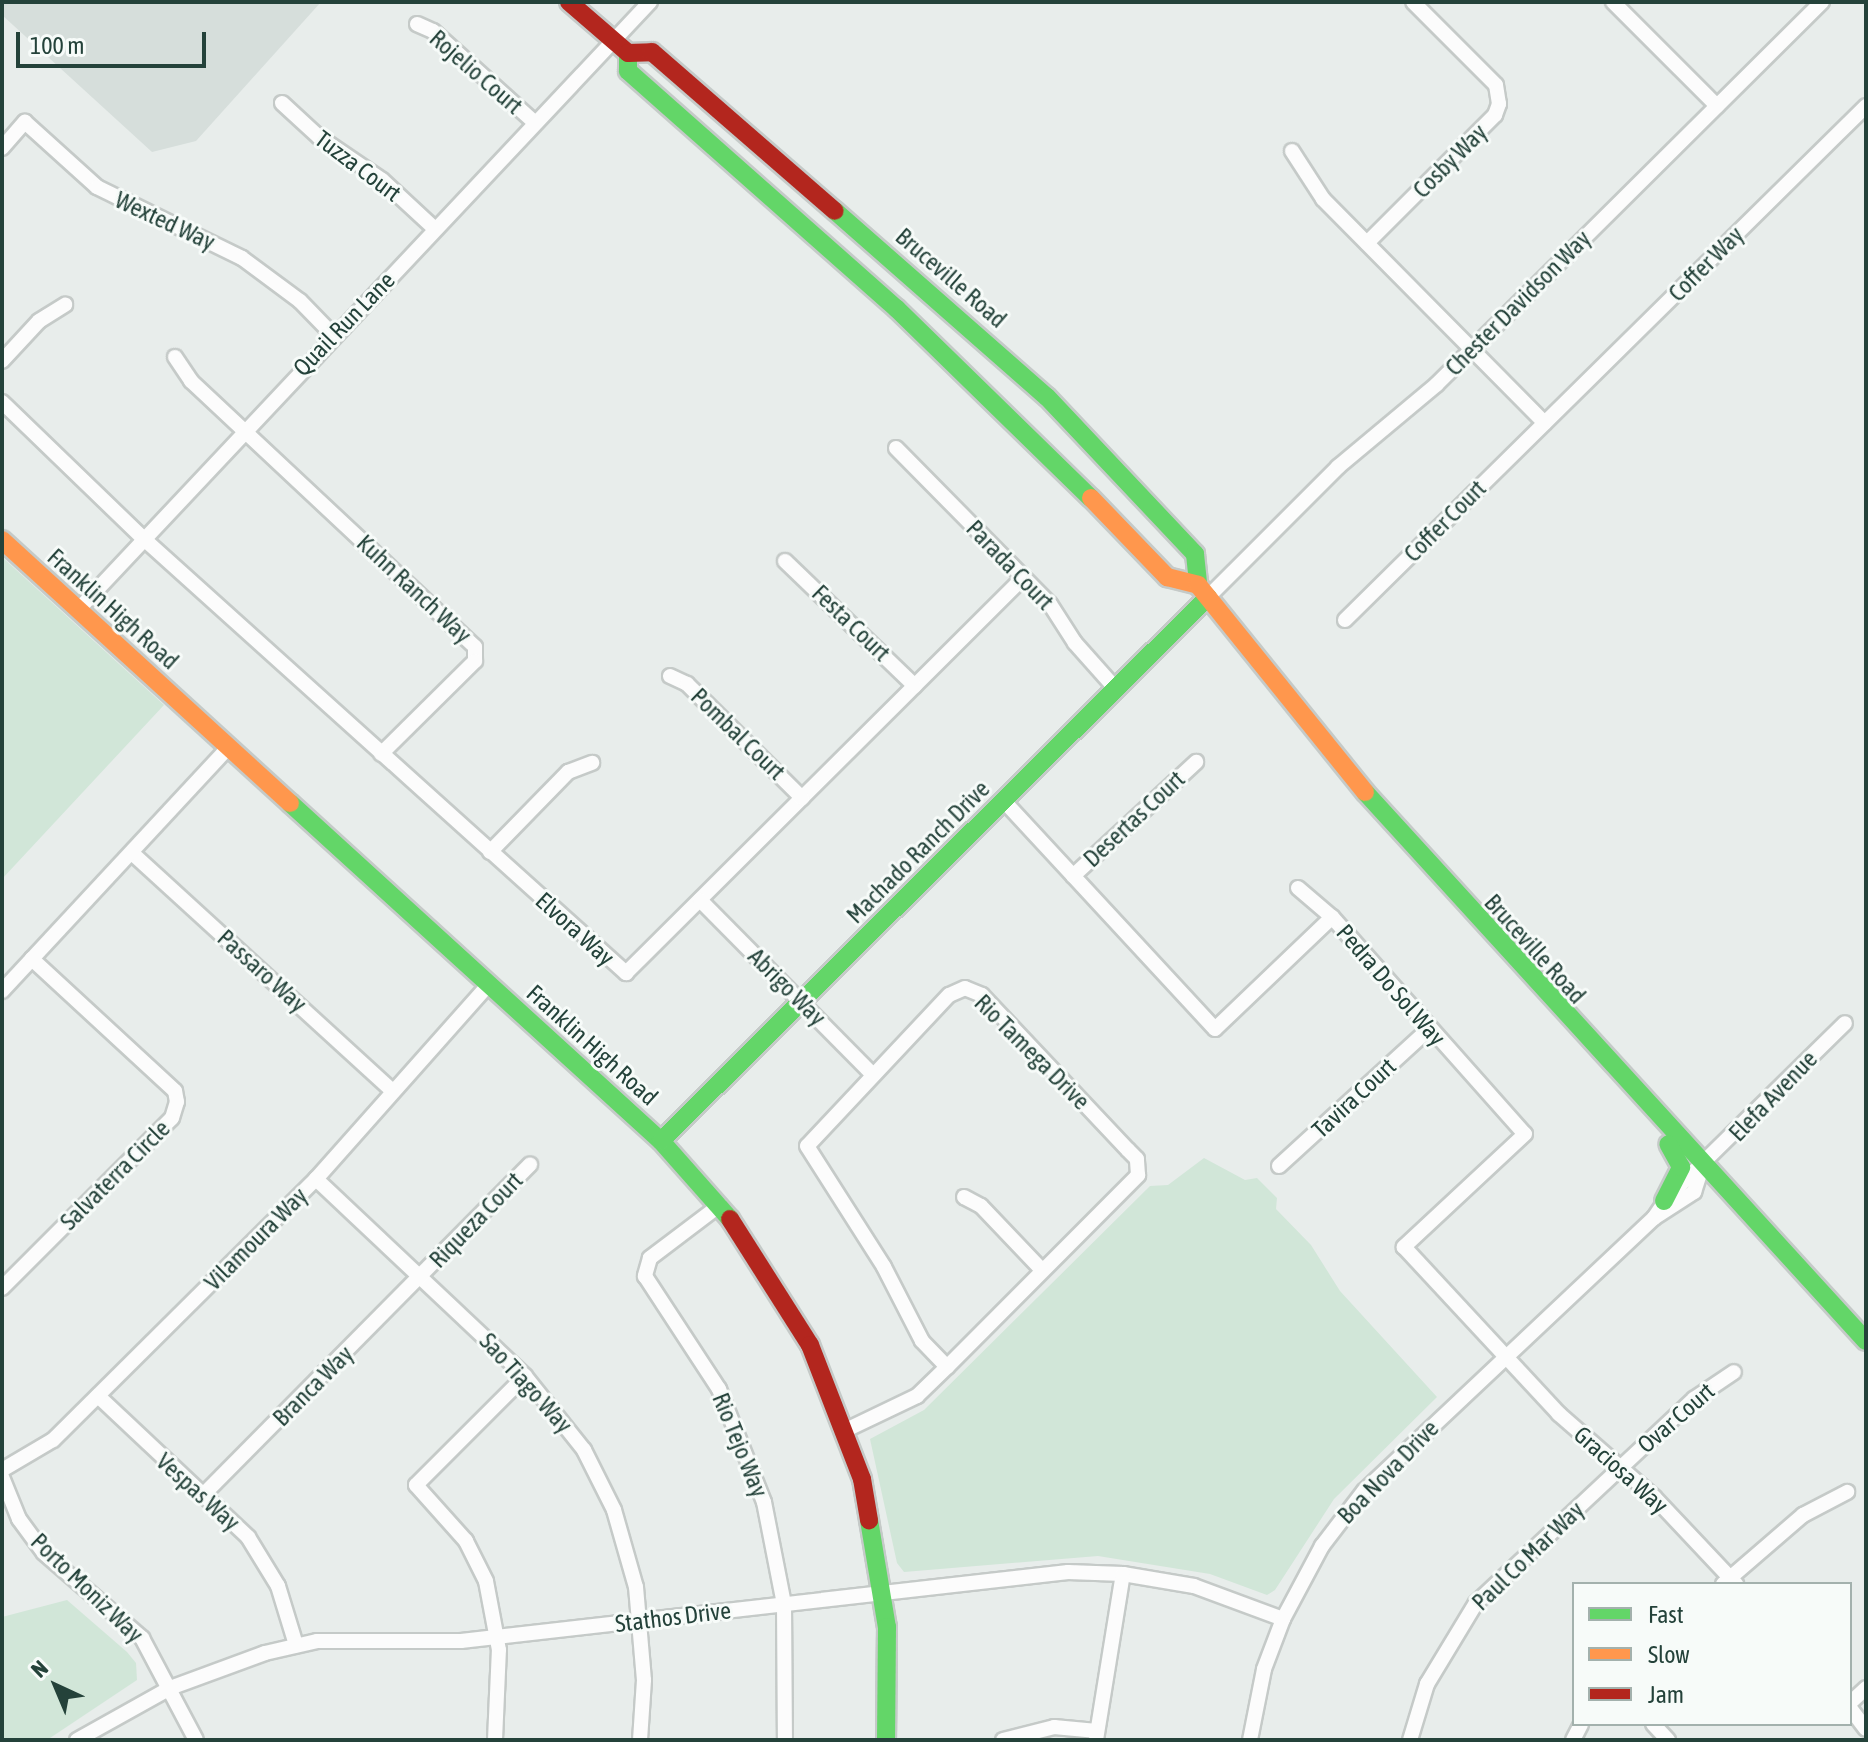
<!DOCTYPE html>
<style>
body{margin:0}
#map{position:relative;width:1868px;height:1742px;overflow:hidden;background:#e8edeb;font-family:"Asap Condensed",sans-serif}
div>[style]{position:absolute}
.built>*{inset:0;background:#d6dedb}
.green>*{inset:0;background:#d1e6d8}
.roads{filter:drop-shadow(2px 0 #c5cac8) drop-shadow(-2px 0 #c5cac8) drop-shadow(0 2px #c5cac8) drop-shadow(0 -2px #c5cac8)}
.street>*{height:14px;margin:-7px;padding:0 7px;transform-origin:7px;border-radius:7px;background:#fcfcfc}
.fast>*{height:18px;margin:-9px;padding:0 9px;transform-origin:9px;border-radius:9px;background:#63d668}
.slow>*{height:18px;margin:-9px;padding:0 9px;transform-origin:9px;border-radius:9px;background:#ff974d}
.jam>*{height:18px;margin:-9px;padding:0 9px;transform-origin:9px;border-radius:9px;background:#b3261e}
span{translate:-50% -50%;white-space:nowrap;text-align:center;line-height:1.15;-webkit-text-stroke:6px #f7fbf9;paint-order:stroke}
.street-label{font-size:24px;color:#24423a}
.frame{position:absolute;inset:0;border:4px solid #24423a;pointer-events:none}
.legend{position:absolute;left:1572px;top:1582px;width:280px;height:144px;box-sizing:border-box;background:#f7fbf9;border:2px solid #a3b1ad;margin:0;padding:10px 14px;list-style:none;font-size:24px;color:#24423a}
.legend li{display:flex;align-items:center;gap:16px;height:40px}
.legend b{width:40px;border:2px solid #a3b1ad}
.north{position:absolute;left:16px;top:1646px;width:80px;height:80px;-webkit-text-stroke:6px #f7fbf9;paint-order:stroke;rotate:316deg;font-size:22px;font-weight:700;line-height:32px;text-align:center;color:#24423a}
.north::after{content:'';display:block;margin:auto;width:28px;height:36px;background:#24423a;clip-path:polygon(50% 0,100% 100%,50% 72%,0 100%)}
.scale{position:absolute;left:16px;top:32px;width:190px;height:36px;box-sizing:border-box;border:4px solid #24423a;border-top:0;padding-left:10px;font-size:24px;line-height:28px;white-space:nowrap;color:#24423a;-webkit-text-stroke:6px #f7fbf9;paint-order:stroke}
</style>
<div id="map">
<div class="built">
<div style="clip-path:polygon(2px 2px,321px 2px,196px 141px,152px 152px,2px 15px)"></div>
</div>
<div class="green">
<div style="clip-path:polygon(2px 557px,164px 705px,2px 879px)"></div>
<div style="clip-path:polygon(1204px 1158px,1245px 1180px,1257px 1178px,1277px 1198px,1276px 1209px,1311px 1245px,1340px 1291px,1437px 1397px,1334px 1499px,1275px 1590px,1267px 1595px,1210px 1574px,1098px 1556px,904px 1572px,897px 1563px,870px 1439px,924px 1410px,1150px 1186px,1168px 1185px)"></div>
<div style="clip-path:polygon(67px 1600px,127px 1652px,136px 1663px,137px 1680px,47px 1740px,6px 1740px,2px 1735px,2px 1617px)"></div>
</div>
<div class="roads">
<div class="street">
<div style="left:1613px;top:2px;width:147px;rotate:45deg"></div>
<div style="left:417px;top:24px;width:17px;rotate:24deg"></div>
<div style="left:433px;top:31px;width:136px;rotate:42deg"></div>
<div style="left:282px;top:103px;width:50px;rotate:42.6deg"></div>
<div style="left:319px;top:137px;width:76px;rotate:34.3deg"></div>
<div style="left:382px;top:180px;width:72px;rotate:42.8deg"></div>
<div style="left:2px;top:148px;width:35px;rotate:-49deg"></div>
<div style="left:25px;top:122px;width:97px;rotate:42.1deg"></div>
<div style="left:97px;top:187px;width:161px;rotate:26.1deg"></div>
<div style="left:242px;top:258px;width:72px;rotate:36.6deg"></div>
<div style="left:300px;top:301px;width:49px;rotate:45.8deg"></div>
<div style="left:1292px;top:151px;width:57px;rotate:57.1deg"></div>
<div style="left:1323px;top:199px;width:315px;rotate:45.3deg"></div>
<div style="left:1367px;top:243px;width:181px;rotate:-45deg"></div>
<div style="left:1495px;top:115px;width:12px;rotate:-70deg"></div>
<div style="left:1499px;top:104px;width:19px;rotate:-99deg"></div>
<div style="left:1496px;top:85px;width:117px;rotate:-135deg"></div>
<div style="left:175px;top:357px;width:29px;rotate:56deg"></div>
<div style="left:191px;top:381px;width:389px;rotate:43.1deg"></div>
<div style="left:475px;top:647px;width:14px;rotate:90deg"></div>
<div style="left:475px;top:661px;width:132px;rotate:135.3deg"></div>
<div style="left:2px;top:361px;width:54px;rotate:-47.2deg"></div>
<div style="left:39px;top:321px;width:31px;rotate:-32deg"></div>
<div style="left:2px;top:402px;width:197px;rotate:44deg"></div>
<div style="left:144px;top:539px;width:649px;rotate:42deg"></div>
<div style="left:626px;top:973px;width:561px;rotate:-44.86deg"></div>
<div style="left:896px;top:448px;width:219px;rotate:45.4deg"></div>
<div style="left:1050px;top:604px;width:46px;rotate:57.3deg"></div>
<div style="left:1075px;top:643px;width:62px;rotate:48.3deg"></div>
<div style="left:785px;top:561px;width:180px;rotate:43.9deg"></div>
<div style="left:1208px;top:597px;width:184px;rotate:-45deg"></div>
<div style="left:1338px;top:467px;width:128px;rotate:-39.9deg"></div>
<div style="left:1436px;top:385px;width:544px;rotate:-44.78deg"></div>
<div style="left:78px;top:610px;width:835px;rotate:-46.75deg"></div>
<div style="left:1345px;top:620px;width:732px;rotate:-44.61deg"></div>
<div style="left:670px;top:676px;width:19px;rotate:25deg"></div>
<div style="left:687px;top:684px;width:162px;rotate:44.7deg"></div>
<div style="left:1003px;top:800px;width:312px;rotate:47.2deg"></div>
<div style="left:1215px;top:1029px;width:162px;rotate:-43.7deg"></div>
<div style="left:490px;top:852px;width:112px;rotate:-45.7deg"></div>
<div style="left:568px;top:772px;width:26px;rotate:-21deg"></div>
<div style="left:132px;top:853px;width:352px;rotate:42.4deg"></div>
<div style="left:1073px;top:876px;width:168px;rotate:-42.8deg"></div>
<div style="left:1298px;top:888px;width:45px;rotate:40.5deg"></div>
<div style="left:1332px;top:917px;width:290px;rotate:48.4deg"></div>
<div style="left:1525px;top:1134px;width:166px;rotate:137deg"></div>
<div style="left:1404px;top:1247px;width:228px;rotate:47.1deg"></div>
<div style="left:1559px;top:1414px;width:126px;rotate:41.1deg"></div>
<div style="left:1654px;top:1497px;width:120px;rotate:46.7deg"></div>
<div style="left:700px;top:900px;width:246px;rotate:45.3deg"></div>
<div style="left:2px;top:991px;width:333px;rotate:-47.1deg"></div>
<div style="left:1279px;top:1166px;width:202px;rotate:-42.4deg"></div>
<div style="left:316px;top:1179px;width:287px;rotate:43.3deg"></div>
<div style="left:525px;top:1376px;width:95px;rotate:51.4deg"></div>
<div style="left:584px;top:1450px;width:67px;rotate:63.4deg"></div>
<div style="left:614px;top:1510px;width:80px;rotate:74.1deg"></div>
<div style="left:636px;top:1587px;width:93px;rotate:85.1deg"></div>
<div style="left:644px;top:1680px;width:60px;rotate:93.8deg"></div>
<div style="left:964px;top:1197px;width:19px;rotate:28deg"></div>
<div style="left:981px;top:1206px;width:88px;rotate:46.4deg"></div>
<div style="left:720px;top:1205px;width:88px;rotate:142.9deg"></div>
<div style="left:650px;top:1258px;width:19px;rotate:106deg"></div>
<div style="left:645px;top:1276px;width:135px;rotate:56.8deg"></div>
<div style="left:719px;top:1389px;width:122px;rotate:68.3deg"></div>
<div style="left:764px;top:1502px;width:104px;rotate:78.9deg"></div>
<div style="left:784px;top:1604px;width:136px;rotate:89.6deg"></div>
<div style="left:1654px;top:1218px;width:48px;rotate:-33deg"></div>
<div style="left:1694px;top:1192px;width:25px;rotate:-72deg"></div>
<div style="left:2px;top:1288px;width:240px;rotate:-45deg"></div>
<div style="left:172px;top:1118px;width:17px;rotate:-73deg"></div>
<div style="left:177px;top:1102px;width:11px;rotate:-100deg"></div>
<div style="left:175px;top:1091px;width:195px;rotate:-137.3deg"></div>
<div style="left:98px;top:1396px;width:206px;rotate:43.2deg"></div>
<div style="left:248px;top:1537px;width:57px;rotate:58.5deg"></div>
<div style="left:278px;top:1586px;width:62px;rotate:73deg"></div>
<div style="left:846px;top:1430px;width:79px;rotate:-25.6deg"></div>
<div style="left:917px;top:1396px;width:42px;rotate:-44deg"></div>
<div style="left:947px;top:1367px;width:271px;rotate:-45.1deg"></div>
<div style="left:1138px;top:1175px;width:16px;rotate:-94deg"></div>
<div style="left:1137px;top:1159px;width:13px;rotate:-135deg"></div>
<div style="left:1128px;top:1150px;width:213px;rotate:-133.3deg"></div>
<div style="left:982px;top:995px;width:18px;rotate:-158deg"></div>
<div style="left:965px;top:988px;width:17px;rotate:156deg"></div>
<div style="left:949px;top:995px;width:207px;rotate:133.2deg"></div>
<div style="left:807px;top:1146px;width:143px;rotate:57.5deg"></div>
<div style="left:884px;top:1267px;width:83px;rotate:62.8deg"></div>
<div style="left:922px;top:1341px;width:36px;rotate:46deg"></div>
<div style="left:2px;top:1470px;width:59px;rotate:-30.5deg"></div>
<div style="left:53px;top:1440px;width:371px;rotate:-44.8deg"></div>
<div style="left:316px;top:1179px;width:261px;rotate:-48.4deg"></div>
<div style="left:2px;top:1477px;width:45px;rotate:68deg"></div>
<div style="left:19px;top:1519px;width:42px;rotate:53.7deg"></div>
<div style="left:44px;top:1553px;width:130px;rotate:40.9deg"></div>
<div style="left:142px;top:1638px;width:115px;rotate:62.1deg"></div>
<div style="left:203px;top:1495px;width:465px;rotate:-45.3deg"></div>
<div style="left:1723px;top:1584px;width:106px;rotate:-40.8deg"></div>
<div style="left:1803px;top:1515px;width:50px;rotate:-27.6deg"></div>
<div style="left:1850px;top:1703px;width:22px;rotate:-43deg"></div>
<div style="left:1850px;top:1708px;width:26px;rotate:53deg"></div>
<div style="left:1653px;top:1724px;width:22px;rotate:47deg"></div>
<div style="left:77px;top:1740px;width:107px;rotate:-29.2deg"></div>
<div style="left:170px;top:1688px;width:101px;rotate:-20.2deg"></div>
<div style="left:265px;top:1653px;width:53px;rotate:-13deg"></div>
<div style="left:317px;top:1641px;width:144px"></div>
<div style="left:461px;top:1641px;width:611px;rotate:-6.49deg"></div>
<div style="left:1068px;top:1572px;width:55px;rotate:2.1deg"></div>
<div style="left:1123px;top:1574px;width:72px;rotate:9.6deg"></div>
<div style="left:1194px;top:1586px;width:95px;rotate:20.3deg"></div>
<div style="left:495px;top:1740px;width:90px;rotate:-87.5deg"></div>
<div style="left:499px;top:1650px;width:70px;rotate:-100.7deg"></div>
<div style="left:486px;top:1581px;width:45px;rotate:-116.6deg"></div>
<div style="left:466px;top:1541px;width:75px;rotate:-131.8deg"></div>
<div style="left:416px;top:1485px;width:154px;rotate:-45deg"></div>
<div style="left:1003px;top:1740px;width:53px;rotate:-14.3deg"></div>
<div style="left:1054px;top:1727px;width:43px;rotate:5.3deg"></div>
<div style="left:1096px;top:1740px;width:168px;rotate:-80.8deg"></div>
<div style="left:1250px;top:1740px;width:72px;rotate:-78.8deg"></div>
<div style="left:1264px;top:1669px;width:53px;rotate:-69.2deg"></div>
<div style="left:1283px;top:1619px;width:83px;rotate:-61.9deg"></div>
<div style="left:1322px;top:1546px;width:69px;rotate:-52.6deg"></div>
<div style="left:1364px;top:1491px;width:398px;rotate:-43.3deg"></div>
<div style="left:1654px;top:1218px;width:25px;rotate:-56deg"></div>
<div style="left:1668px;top:1197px;width:248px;rotate:-44.5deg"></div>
<div style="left:1410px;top:1740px;width:59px;rotate:-73.1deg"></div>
<div style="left:1427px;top:1684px;width:95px;rotate:-58.8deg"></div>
<div style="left:1476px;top:1603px;width:299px;rotate:-43.1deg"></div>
<div style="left:1694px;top:1399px;width:48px;rotate:-34deg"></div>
<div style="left:1573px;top:1740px;width:18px;rotate:-63deg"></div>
</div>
<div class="fast">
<div style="left:628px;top:53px;width:18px;rotate:90deg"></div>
<div style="left:628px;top:71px;width:358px;rotate:41.5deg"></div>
<div style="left:896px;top:308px;width:272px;rotate:44.3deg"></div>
<div style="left:835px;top:211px;width:282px;rotate:41.3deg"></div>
<div style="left:1047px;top:397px;width:216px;rotate:46.7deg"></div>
<div style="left:1195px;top:554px;width:31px;rotate:84deg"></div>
<div style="left:1365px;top:792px;width:743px;rotate:47.62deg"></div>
<div style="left:290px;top:803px;width:502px;rotate:42.34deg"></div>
<div style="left:661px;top:1141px;width:104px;rotate:48.5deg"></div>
<div style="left:661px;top:1141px;width:771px;rotate:-44.84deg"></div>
<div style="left:1664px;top:1201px;width:38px;rotate:-63deg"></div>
<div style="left:1681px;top:1167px;width:26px;rotate:-119deg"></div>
<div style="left:869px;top:1520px;width:109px;rotate:80.5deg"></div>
<div style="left:887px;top:1627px;width:113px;rotate:90.5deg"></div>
</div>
<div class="slow">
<div style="left:1091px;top:498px;width:110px;rotate:46.1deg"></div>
<div style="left:1167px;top:577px;width:32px;rotate:14deg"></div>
<div style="left:1198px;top:585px;width:266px;rotate:51.1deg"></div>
<div style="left:2px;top:540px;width:390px;rotate:42.4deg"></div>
</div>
<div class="jam">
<div style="left:569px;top:2px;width:78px;rotate:40.8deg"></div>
<div style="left:628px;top:53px;width:24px;rotate:-2deg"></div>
<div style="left:652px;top:52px;width:242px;rotate:41deg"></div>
<div style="left:730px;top:1219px;width:149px;rotate:57.6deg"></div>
<div style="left:810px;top:1345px;width:144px;rotate:68.8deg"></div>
<div style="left:862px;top:1479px;width:42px;rotate:80.3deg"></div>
</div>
</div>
<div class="street-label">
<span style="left:476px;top:72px;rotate:41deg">Rojelio Court</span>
<span style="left:1450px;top:161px;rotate:-45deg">Cosby Way</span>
<span style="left:358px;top:166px;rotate:37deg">Tuzza Court</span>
<span style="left:165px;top:221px;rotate:25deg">Wexted Way</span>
<span style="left:1706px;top:264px;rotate:-45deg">Coffer Way</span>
<span style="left:951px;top:278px;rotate:41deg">Bruceville Road</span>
<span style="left:1518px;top:303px;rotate:-45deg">Chester Davidson Way</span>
<span style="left:344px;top:324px;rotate:-46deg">Quail Run Lane</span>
<span style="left:1445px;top:521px;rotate:-45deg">Coffer Court</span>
<span style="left:1010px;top:565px;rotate:46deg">Parada Court</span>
<span style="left:414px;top:589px;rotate:43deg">Kuhn Ranch Way</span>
<span style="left:113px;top:609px;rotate:42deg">Franklin High Road</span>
<span style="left:851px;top:623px;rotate:44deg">Festa Court</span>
<span style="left:738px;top:734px;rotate:44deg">Pombal Court</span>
<span style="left:1134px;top:819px;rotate:-43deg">Desertas Court</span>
<span style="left:918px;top:852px;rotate:-45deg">Machado Ranch Drive</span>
<span style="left:575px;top:929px;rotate:42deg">Elvora Way</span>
<span style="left:1535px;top:949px;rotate:48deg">Bruceville Road</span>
<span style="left:262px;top:971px;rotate:42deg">Passaro Way</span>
<span style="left:1391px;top:985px;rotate:49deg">Pedra Do Sol Way</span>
<span style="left:787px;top:987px;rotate:45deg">Abrigo Way</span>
<span style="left:592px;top:1045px;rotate:42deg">Franklin High Road</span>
<span style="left:1032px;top:1052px;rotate:45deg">Rio Tamega Drive</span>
<span style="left:1773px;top:1096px;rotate:-46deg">Elefa Avenue</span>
<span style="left:1354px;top:1098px;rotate:-43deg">Tavira Court</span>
<span style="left:115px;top:1175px;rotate:-45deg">Salvaterra Circle</span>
<span style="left:476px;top:1220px;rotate:-46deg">Riqueza Court</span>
<span style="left:256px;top:1239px;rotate:-45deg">Vilamoura Way</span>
<span style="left:526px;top:1383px;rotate:48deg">Sao Tiago Way</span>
<span style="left:313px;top:1386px;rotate:-45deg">Branca Way</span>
<span style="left:1676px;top:1418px;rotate:-41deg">Ovar Court</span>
<span style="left:740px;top:1445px;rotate:68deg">Rio Tejo Way</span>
<span style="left:1621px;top:1470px;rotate:42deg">Graciosa Way</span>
<span style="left:1388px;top:1472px;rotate:-46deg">Boa Nova Drive</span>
<span style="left:198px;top:1492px;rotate:42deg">Vespas Way</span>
<span style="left:1528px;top:1556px;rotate:-44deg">Paul Co Mar Way</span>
<span style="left:87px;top:1588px;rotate:44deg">Porto Moniz Way</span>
<span style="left:673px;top:1617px;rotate:-7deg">Stathos Drive</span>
</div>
<div class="frame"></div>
<ul class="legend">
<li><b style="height:10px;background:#63d668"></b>Fast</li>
<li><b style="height:10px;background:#ff974d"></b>Slow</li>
<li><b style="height:10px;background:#b3261e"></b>Jam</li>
</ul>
<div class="north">N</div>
<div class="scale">100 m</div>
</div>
